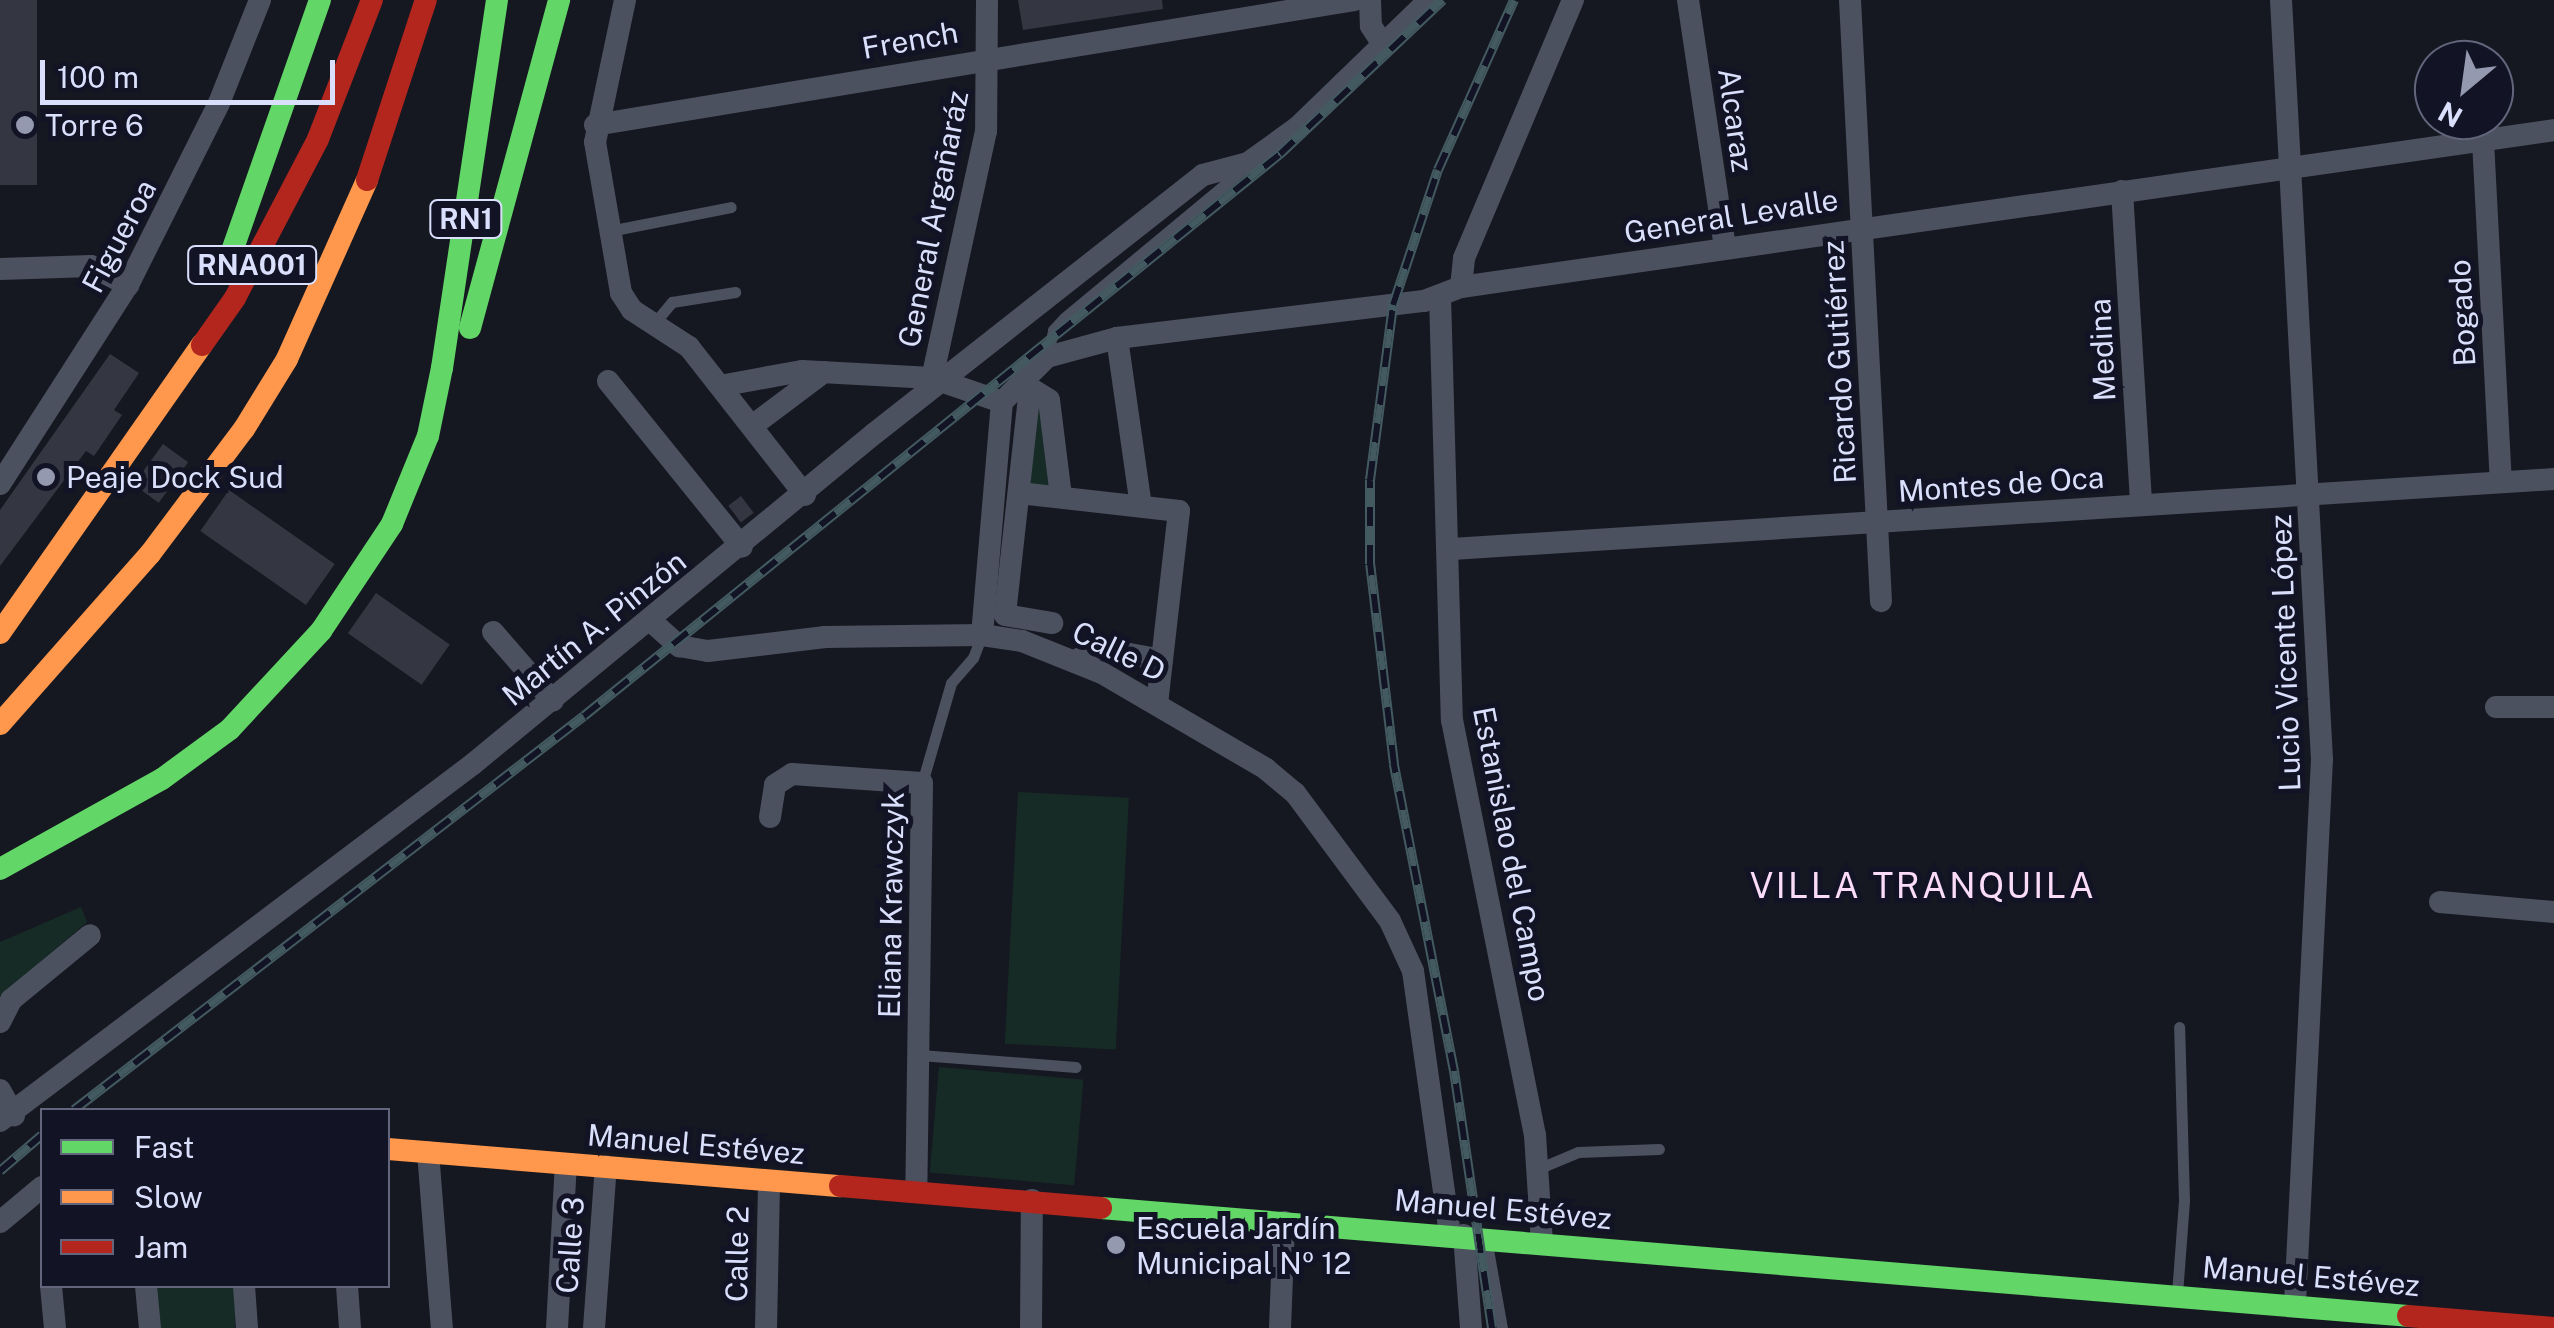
<!DOCTYPE html>
<meta charset="utf-8">
<style>
body{margin:0}
#map{position:relative;width:2554px;height:1328px;overflow:hidden;background:#161821;font-family:"Public Sans",sans-serif}
div>[style]{position:absolute}
.green>*{inset:0;background:#162b26;transform-origin:0 0}
.building>*{inset:0;background:#343642;transform-origin:0 0}
.lane>*{height:11px;margin:-5.5px;padding:0 5.5px;transform-origin:5.5px;border-radius:5.5px;background:#4c5160}
.street>*{height:22px;margin:-11px;padding:0 11px;transform-origin:11px;border-radius:11px;background:#4c5160}
.fast>*{height:22px;margin:-11px;padding:0 11px;transform-origin:11px;border-radius:11px;background:#63d668}
.slow>*{height:22px;margin:-11px;padding:0 11px;transform-origin:11px;border-radius:11px;background:#ff974d}
.jam>*{height:22px;margin:-11px;padding:0 11px;transform-origin:11px;border-radius:11px;background:#b3261e}
.rail>*{height:10px;margin-top:-5px;transform-origin:0;background:repeating-linear-gradient(90deg,#121425 0 19px,#435a61 0 38px);box-sizing:border-box;border-block:2px solid #435a61}
.dots>*{width:28px;height:28px;translate:-50% -50%;box-sizing:border-box;border:5px solid #121425;border-radius:50%}
span{translate:-50% -50%;white-space:nowrap;text-align:center;line-height:1.15;-webkit-text-stroke:10px #121425;paint-order:stroke}
.shield-label span{padding:2px 8px;background:#121425;border:2px solid;border-radius:8px;-webkit-text-stroke-width:0}
.shield-label{font-size:28px;color:#dadffb;font-weight:700}
.street-label{font-size:30px;color:#dadffb}
.poi-label{font-size:30px;color:#dadffb}
.left{translate:0 -50%;text-align:left}
.quarter-label{font-size:35px;color:#fbdcf8;letter-spacing:2.5px}
.legend{position:absolute;left:40px;top:1108px;width:350px;height:180px;box-sizing:border-box;background:#121425;border:2px solid #62657b;margin:0;padding:12px 18px;list-style:none;font-size:30px;color:#dadffb}
.legend li{display:flex;align-items:center;gap:20px;height:50px}
.legend b{width:50px;border:2px solid #62657b}
.north{position:absolute;left:2414px;top:40px;width:100px;height:100px;box-sizing:border-box;background:#121425;border:2px solid #62657b;border-radius:50%;rotate:209deg;font-size:28px;font-weight:700;line-height:40px;text-align:center;color:#dadffb}
.north::after{content:'';display:block;margin:auto;width:35px;height:45px;background:#9599af;clip-path:polygon(50% 0,100% 100%,50% 72%,0 100%)}
.scale{position:absolute;left:40px;top:60px;width:295px;height:45px;box-sizing:border-box;border:5px solid #dadffb;border-top:0;padding-left:12px;font-size:30px;line-height:35px;white-space:nowrap;color:#dadffb;-webkit-text-stroke:8px #121425;paint-order:stroke}
</style>
<div id="map">
<div class="green">
<div style="clip-path:polygon(1036px 400px,1044px 408px,1051px 490px,1025px 487px)"></div>
<div style="left:1018px;top:792px;width:111px;height:252px;rotate:3deg"></div>
<div style="clip-path:polygon(81px 907px,87px 922px,0 996px,0 942px)"></div>
<div style="left:939px;top:1067px;width:145px;height:106px;rotate:5deg"></div>
<div style="left:156px;top:1286px;width:79px;height:42px"></div>
</div>
<div class="building">
<div style="left:0;top:0;width:37px;height:185px"></div>
<div style="clip-path:polygon(1018px 0,1162px 0,1163px 9px,1023px 30px)"></div>
<div style="clip-path:polygon(110px 354px,139px 373px,114px 410px,122px 415px,94px 456px,86px 451px,0 566px,0 510px)"></div>
<div style="left:163px;top:444px;width:31px;height:50px;rotate:36deg"></div>
<div style="left:229px;top:490px;width:129px;height:50px;rotate:35deg"></div>
<div style="left:741px;top:496px;width:21px;height:16px;rotate:53deg"></div>
<div style="left:376px;top:593px;width:90px;height:49px;rotate:35deg"></div>
</div>
<div class="lane">
<div style="left:609px;top:231px;width:124px;rotate:-11.1deg"></div>
<div style="left:656px;top:321px;width:25px;rotate:-50deg"></div>
<div style="left:672px;top:302px;width:64px;rotate:-9deg"></div>
<div style="left:1047px;top:357px;width:28px;rotate:-77deg"></div>
<div style="left:1053px;top:330px;width:16px;rotate:-47deg"></div>
<div style="left:1064px;top:318px;width:236px;rotate:-39.7deg"></div>
<div style="left:922px;top:783px;width:104px;rotate:-73.8deg"></div>
<div style="left:951px;top:683px;width:33px;rotate:-49deg"></div>
<div style="left:973px;top:658px;width:25px;rotate:-69deg"></div>
<div style="left:920px;top:1055px;width:156px;rotate:4.4deg"></div>
<div style="left:1540px;top:1168px;width:41px;rotate:-22.8deg"></div>
<div style="left:1578px;top:1152px;width:81px;rotate:-2.1deg"></div>
<div style="left:1487px;top:1244px;width:85px;rotate:79.9deg"></div>
<div style="left:2177px;top:1294px;width:93px;rotate:-85.7deg"></div>
<div style="left:2184px;top:1201px;width:174px;rotate:-91.6deg"></div>
</div>
<div class="street">
<div style="left:625px;top:0;width:145px;rotate:101.9deg"></div>
<div style="left:595px;top:142px;width:153px;rotate:80.2deg"></div>
<div style="left:621px;top:293px;width:20px;rotate:57deg"></div>
<div style="left:632px;top:310px;width:68px;rotate:33deg"></div>
<div style="left:689px;top:347px;width:188px;rotate:51.9deg"></div>
<div style="left:987px;top:0;width:131px;rotate:90.4deg"></div>
<div style="left:986px;top:131px;width:253px;rotate:102.3deg"></div>
<div style="left:932px;top:378px;width:74px;rotate:18.9deg"></div>
<div style="left:1370px;top:0;width:26px;rotate:88deg"></div>
<div style="left:1371px;top:26px;width:24px;rotate:57deg"></div>
<div style="left:1688px;top:0;width:251px;rotate:81.5deg"></div>
<div style="left:1850px;top:0;width:602px;rotate:87.05deg"></div>
<div style="left:2281px;top:0;width:760px;rotate:86.91deg"></div>
<div style="left:2322px;top:759px;width:546px;rotate:92.84deg"></div>
<div style="left:595px;top:125px;width:769px;rotate:-9.35deg"></div>
<div style="left:2483px;top:141px;width:340px;rotate:87deg"></div>
<div style="left:2122px;top:191px;width:314px;rotate:86.5deg"></div>
<div style="left:0;top:269px;width:91px;rotate:-1.9deg"></div>
<div style="left:91px;top:266px;width:42px;rotate:27.2deg"></div>
<div style="left:1461px;top:287px;width:29px;rotate:-84deg"></div>
<div style="left:1464px;top:258px;width:280px;rotate:-67.1deg"></div>
<div style="left:1440px;top:296px;width:424px;rotate:88.4deg"></div>
<div style="left:1452px;top:720px;width:423px;rotate:78.7deg"></div>
<div style="left:1535px;top:1135px;width:107px;rotate:86.3deg"></div>
<div style="left:1117px;top:338px;width:170px;rotate:81.9deg"></div>
<div style="left:1023px;top:377px;width:13px;rotate:58deg"></div>
<div style="left:1030px;top:388px;width:228px;rotate:96.3deg"></div>
<div style="left:1005px;top:615px;width:48px;rotate:9.7deg"></div>
<div style="left:608px;top:381px;width:213px;rotate:51.1deg"></div>
<div style="left:720px;top:386px;width:83px;rotate:-10.4deg"></div>
<div style="left:802px;top:371px;width:130px;rotate:3.1deg"></div>
<div style="left:1030px;top:388px;width:22px;rotate:32deg"></div>
<div style="left:1049px;top:400px;width:98px;rotate:82.9deg"></div>
<div style="left:1002px;top:402px;width:64px;rotate:-45deg"></div>
<div style="left:1047px;top:357px;width:73px;rotate:-15.2deg"></div>
<div style="left:1117px;top:338px;width:309px;rotate:-6.9deg"></div>
<div style="left:1424px;top:301px;width:40px;rotate:-21deg"></div>
<div style="left:1461px;top:287px;width:1104px;rotate:-8.17deg"></div>
<div style="left:752px;top:426px;width:90px;rotate:-36.9deg"></div>
<div style="left:0;top:484px;width:237px;rotate:-57.3deg"></div>
<div style="left:128px;top:285px;width:203px;rotate:-63.4deg"></div>
<div style="left:219px;top:103px;width:111px;rotate:-68.3deg"></div>
<div style="left:1019px;top:493px;width:161px;rotate:6.4deg"></div>
<div style="left:1179px;top:511px;width:193px;rotate:96.5deg"></div>
<div style="left:1452px;top:549px;width:1104px;rotate:-3.63deg"></div>
<div style="left:651px;top:621px;width:38px;rotate:42deg"></div>
<div style="left:679px;top:646px;width:29px;rotate:10deg"></div>
<div style="left:708px;top:651px;width:118px;rotate:-6.8deg"></div>
<div style="left:825px;top:637px;width:157px;rotate:-0.7deg"></div>
<div style="left:982px;top:635px;width:40px;rotate:8.5deg"></div>
<div style="left:1022px;top:641px;width:86px;rotate:21.8deg"></div>
<div style="left:1102px;top:673px;width:190px;rotate:30.3deg"></div>
<div style="left:1266px;top:769px;width:38px;rotate:40deg"></div>
<div style="left:1295px;top:793px;width:159px;rotate:53.4deg"></div>
<div style="left:1390px;top:921px;width:55px;rotate:65.3deg"></div>
<div style="left:1413px;top:971px;width:266px;rotate:82deg"></div>
<div style="left:493px;top:632px;width:91px;rotate:49deg"></div>
<div style="left:982px;top:635px;width:234px;rotate:-85.1deg"></div>
<div style="left:1077px;top:660px;width:24px;rotate:-30deg"></div>
<div style="left:1098px;top:648px;width:65px;rotate:10.6deg"></div>
<div style="left:2496px;top:707px;width:58px"></div>
<div style="left:770px;top:817px;width:32px;rotate:-81deg"></div>
<div style="left:775px;top:785px;width:20px;rotate:-33deg"></div>
<div style="left:792px;top:774px;width:130px;rotate:4deg"></div>
<div style="left:922px;top:783px;width:407px;rotate:90.8deg"></div>
<div style="left:2440px;top:902px;width:114px;rotate:5deg"></div>
<div style="left:0;top:1022px;width:25px;rotate:-63deg"></div>
<div style="left:11px;top:1000px;width:102px;rotate:-39.4deg"></div>
<div style="left:0;top:1090px;width:29px;rotate:61deg"></div>
<div style="left:0;top:1121px;width:593px;rotate:-37.04deg"></div>
<div style="left:473px;top:764px;width:521px;rotate:-39.47deg"></div>
<div style="left:875px;top:433px;width:417px;rotate:-38.2deg"></div>
<div style="left:1203px;top:175px;width:47px;rotate:-14.9deg"></div>
<div style="left:1248px;top:163px;width:62px;rotate:-35.8deg"></div>
<div style="left:1298px;top:127px;width:182px;rotate:-44.1deg"></div>
<div style="left:428px;top:1152px;width:177px;rotate:85.5deg"></div>
<div style="left:0;top:1222px;width:55px;rotate:-39.8deg"></div>
<div style="left:1464px;top:1235px;width:93px;rotate:85.7deg"></div>
<div style="left:51px;top:1286px;width:42px;rotate:84.6deg"></div>
<div style="left:146px;top:1286px;width:42px;rotate:84.6deg"></div>
<div style="left:244px;top:1286px;width:42px;rotate:85.9deg"></div>
<div style="left:347px;top:1286px;width:42px;rotate:85.9deg"></div>
<div style="left:557px;top:1328px;width:164px;rotate:-86.9deg"></div>
<div style="left:594px;top:1328px;width:162px;rotate:-85.8deg"></div>
<div style="left:766px;top:1328px;width:147px;rotate:-88.8deg"></div>
<div style="left:1031px;top:1328px;width:128px;rotate:-89.6deg"></div>
<div style="left:1280px;top:1328px;width:106px;rotate:-87.8deg"></div>
</div>
<div class="fast">
<div style="left:231px;top:254px;width:269px;rotate:-70.7deg"></div>
<div style="left:470px;top:328px;width:340px;rotate:-74.8deg"></div>
<div style="left:0;top:869px;width:185px;rotate:-29.1deg"></div>
<div style="left:162px;top:779px;width:84px;rotate:-36.3deg"></div>
<div style="left:230px;top:729px;width:134px;rotate:-47.1deg"></div>
<div style="left:321px;top:631px;width:128px;rotate:-56.4deg"></div>
<div style="left:392px;top:524px;width:95px;rotate:-67.8deg"></div>
<div style="left:428px;top:436px;width:69px;rotate:-78.4deg"></div>
<div style="left:442px;top:368px;width:372px;rotate:-81.5deg"></div>
<div style="left:1101px;top:1208px;width:1311px;rotate:4.72deg"></div>
</div>
<div class="slow">
<div style="left:0;top:633px;width:352px;rotate:-55deg"></div>
<div style="left:0;top:724px;width:227px;rotate:-48.6deg"></div>
<div style="left:150px;top:554px;width:156px;rotate:-53.1deg"></div>
<div style="left:244px;top:429px;width:82px;rotate:-58.4deg"></div>
<div style="left:287px;top:359px;width:196px;rotate:-65.9deg"></div>
<div style="left:388px;top:1149px;width:454px;rotate:4.7deg"></div>
</div>
<div class="jam">
<div style="left:367px;top:180px;width:189px;rotate:-71.9deg"></div>
<div style="left:202px;top:345px;width:57px;rotate:-54.9deg"></div>
<div style="left:235px;top:298px;width:179px;rotate:-62.4deg"></div>
<div style="left:318px;top:139px;width:149px;rotate:-68.8deg"></div>
<div style="left:840px;top:1186px;width:262px;rotate:4.8deg"></div>
<div style="left:2408px;top:1316px;width:146px;rotate:4.7deg"></div>
</div>
<div class="rail">
<div style="left:74px;top:1110px;width:644px;rotate:-37.69deg"></div>
<div style="left:584px;top:716px;width:895px;rotate:-38.92deg"></div>
<div style="left:1280px;top:154px;width:224px;rotate:-43.4deg"></div>
<div style="left:0;top:1171px;width:55px;rotate:-40.6deg"></div>
<div style="left:1492px;top:1328px;width:260px;rotate:-98.4deg"></div>
<div style="left:1454px;top:1071px;width:313px;rotate:-101.1deg"></div>
<div style="left:1394px;top:764px;width:201px;rotate:-96.8deg"></div>
<div style="left:1370px;top:564px;width:84px;rotate:-90deg"></div>
<div style="left:1370px;top:480px;width:177px;rotate:-82.5deg"></div>
<div style="left:1393px;top:305px;width:142px;rotate:-71.6deg"></div>
<div style="left:1438px;top:170px;width:186px;rotate:-65.9deg"></div>
</div>
<div class="dots">
<div style="left:25px;top:125px;background:#9599af"></div>
<div style="left:46px;top:477px;background:#9599af"></div>
<div style="left:1116px;top:1245px;background:#9599af"></div>
</div>
<div class="shield-label">
<span style="left:466px;top:219px">RN1</span>
<span style="left:252px;top:265px">RNA001</span>
</div>
<div class="street-label">
<span style="left:910px;top:40px;rotate:-10deg">French</span>
<span style="left:1736px;top:120px;rotate:82deg">Alcaraz</span>
<span style="left:1731px;top:216px;rotate:-9deg">General Levalle</span>
<span style="left:933px;top:219px;rotate:-79deg">General Argañaráz</span>
<span style="left:119px;top:236px;rotate:-62deg">Figueroa</span>
<span style="left:2462px;top:313px;rotate:-93deg">Bogado</span>
<span style="left:2102px;top:350px;rotate:-93deg">Medina</span>
<span style="left:1839px;top:362px;rotate:-93deg">Ricardo Gutiérrez</span>
<span style="left:2001px;top:484px;rotate:-4deg">Montes de Oca</span>
<span style="left:594px;top:628px;rotate:-39deg">Martín A. Pinzón</span>
<span style="left:1119px;top:651px;rotate:26deg">Calle D</span>
<span style="left:2285px;top:653px;rotate:-92deg">Lucio Vicente López</span>
<span style="left:1512px;top:854px;rotate:79deg">Estanislao del Campo</span>
<span style="left:891px;top:905px;rotate:-89deg">Eliana Krawczyk</span>
<span style="left:696px;top:1144px;rotate:5deg">Manuel Estévez</span>
<span style="left:1503px;top:1209px;rotate:5deg">Manuel Estévez</span>
<span style="left:570px;top:1245px;rotate:-86deg">Calle 3</span>
<span style="left:737px;top:1254px;rotate:-89deg">Calle 2</span>
<span style="left:2311px;top:1276px;rotate:5deg">Manuel Estévez</span>
</div>
<div class="poi-label">
<span class="left" style="left:45px;top:125px">Torre 6</span>
<span class="left" style="left:66px;top:477px">Peaje Dock Sud</span>
<span class="left" style="left:1136px;top:1245px">Escuela Jardín<br>Municipal Nº 12</span>
</div>
<div class="quarter-label">
<span style="left:1923px;top:886px">VILLA TRANQUILA</span>
</div>
<ul class="legend">
<li><b style="height:12px;background:#63d668"></b>Fast</li>
<li><b style="height:12px;background:#ff974d"></b>Slow</li>
<li><b style="height:12px;background:#b3261e"></b>Jam</li>
</ul>
<div class="north">N</div>
<div class="scale">100 m</div>
</div>
